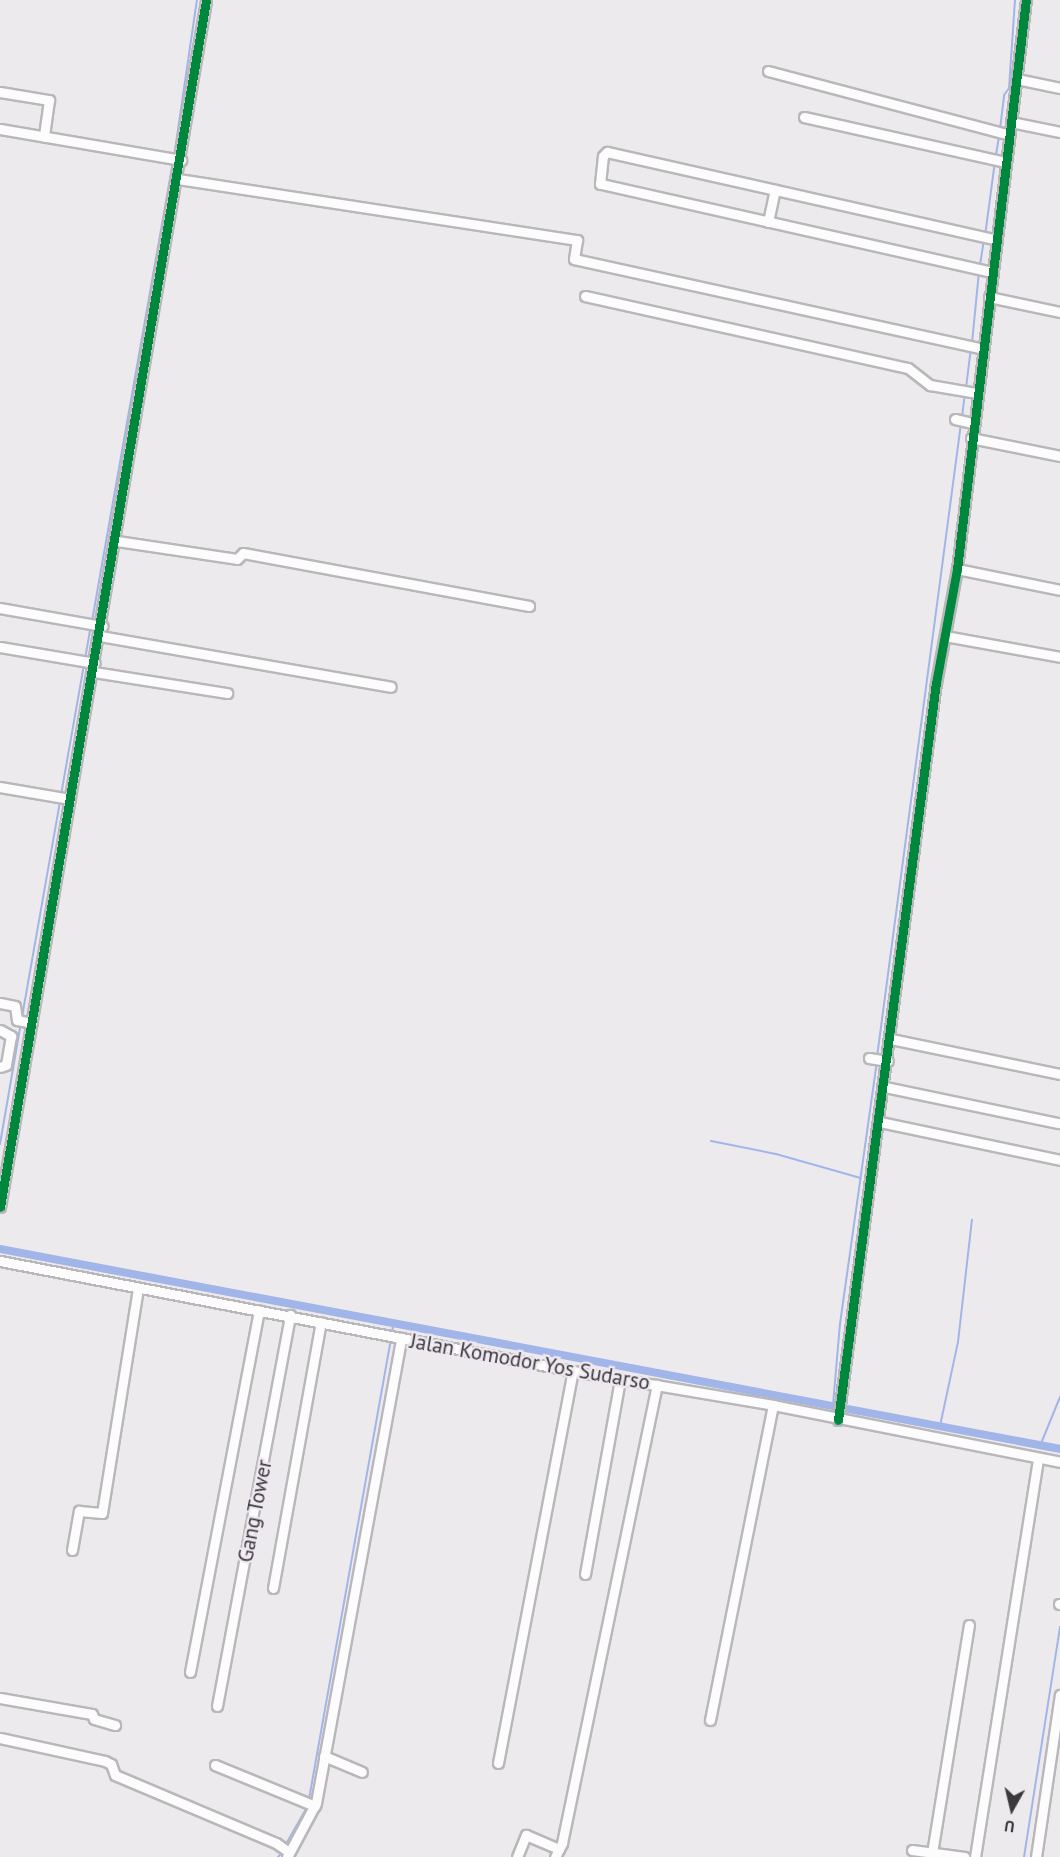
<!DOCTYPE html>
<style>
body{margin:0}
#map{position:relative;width:1060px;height:1857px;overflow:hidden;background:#edeaee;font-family:"PT Sans",sans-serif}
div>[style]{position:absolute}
.stream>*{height:2px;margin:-1px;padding:0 1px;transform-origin:1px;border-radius:1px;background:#a1b5e9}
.canal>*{height:8px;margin:-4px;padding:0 4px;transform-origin:4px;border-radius:4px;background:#a1b5e9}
.roads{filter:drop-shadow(2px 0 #b9b7ba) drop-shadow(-2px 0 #b9b7ba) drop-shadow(0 2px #b9b7ba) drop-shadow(0 -2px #b9b7ba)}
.minor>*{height:9px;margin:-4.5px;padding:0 4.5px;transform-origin:4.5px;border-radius:4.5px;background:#fcfcfc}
.cycleway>*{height:9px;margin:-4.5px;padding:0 4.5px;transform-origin:4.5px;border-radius:4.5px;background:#00873e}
span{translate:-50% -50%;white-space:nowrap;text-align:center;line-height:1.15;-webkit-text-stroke:4.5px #eee8f0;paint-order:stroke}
.street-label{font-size:21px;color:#3b393c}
.north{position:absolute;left:982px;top:1779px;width:60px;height:60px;-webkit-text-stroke:4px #eee8f0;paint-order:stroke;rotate:188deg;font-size:16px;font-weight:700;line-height:24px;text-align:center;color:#3b393c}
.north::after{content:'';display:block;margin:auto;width:21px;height:27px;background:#3b393c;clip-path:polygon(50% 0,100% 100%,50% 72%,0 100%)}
</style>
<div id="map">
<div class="stream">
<div style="left:1000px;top:129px;width:34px;rotate:-83deg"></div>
<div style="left:1004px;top:95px;width:9px;rotate:-54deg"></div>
<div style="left:1009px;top:88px;width:88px;rotate:-86.1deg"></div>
<div style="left:996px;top:155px;width:20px;rotate:-81deg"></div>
<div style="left:174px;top:157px;width:159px;rotate:-81.7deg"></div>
<div style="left:985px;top:236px;width:76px;rotate:-82.4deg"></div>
<div style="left:980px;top:265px;width:24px;rotate:-81deg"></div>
<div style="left:972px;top:343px;width:72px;rotate:-84.4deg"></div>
<div style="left:966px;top:388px;width:39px;rotate:-83deg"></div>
<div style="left:962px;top:417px;width:24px;rotate:-83deg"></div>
<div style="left:92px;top:621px;width:465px;rotate:-80deg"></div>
<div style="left:85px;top:659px;width:34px;rotate:-80deg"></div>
<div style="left:61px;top:795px;width:132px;rotate:-80deg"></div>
<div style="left:22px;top:1017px;width:219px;rotate:-80deg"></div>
<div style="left:877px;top:1057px;width:640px;rotate:-82.45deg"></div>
<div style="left:711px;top:1141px;width:66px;rotate:11.3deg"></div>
<div style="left:776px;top:1154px;width:88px;rotate:15.8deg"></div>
<div style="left:0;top:1144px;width:124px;rotate:-80.2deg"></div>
<div style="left:392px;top:1334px;width:9px;rotate:-84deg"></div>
<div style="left:833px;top:1405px;width:81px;rotate:-85.1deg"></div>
<div style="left:840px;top:1324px;width:265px;rotate:-82deg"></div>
<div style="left:940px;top:1426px;width:86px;rotate:-77.9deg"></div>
<div style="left:958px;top:1342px;width:123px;rotate:-83.5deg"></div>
<div style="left:1040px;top:1446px;width:53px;rotate:-67.8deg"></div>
<div style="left:309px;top:1799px;width:467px;rotate:-79.9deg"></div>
<div style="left:286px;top:1844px;width:40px;rotate:-60.3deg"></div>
<div style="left:278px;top:1857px;width:3px;rotate:-45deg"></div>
<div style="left:1024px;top:1857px;width:233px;rotate:-81.1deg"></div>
</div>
<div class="canal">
<div style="left:0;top:1249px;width:1079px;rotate:10.68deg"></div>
</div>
<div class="roads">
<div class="minor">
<div style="left:768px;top:71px;width:250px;rotate:14.8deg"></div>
<div style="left:1017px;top:79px;width:44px;rotate:11.8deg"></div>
<div style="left:0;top:92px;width:50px;rotate:9.3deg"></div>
<div style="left:49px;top:100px;width:37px;rotate:98deg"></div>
<div style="left:804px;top:117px;width:207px;rotate:12.6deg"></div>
<div style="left:1011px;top:122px;width:50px;rotate:11.5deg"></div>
<div style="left:0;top:129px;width:184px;rotate:9.7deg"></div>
<div style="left:178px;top:179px;width:404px;rotate:8.7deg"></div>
<div style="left:577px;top:240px;width:19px;rotate:99deg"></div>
<div style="left:574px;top:259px;width:419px;rotate:12.4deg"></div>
<div style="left:768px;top:222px;width:33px;rotate:-78deg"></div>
<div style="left:992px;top:272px;width:402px;rotate:-167.3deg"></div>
<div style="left:600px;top:184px;width:28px;rotate:-84deg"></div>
<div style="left:603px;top:156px;width:6px;rotate:-45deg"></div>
<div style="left:607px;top:152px;width:399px;rotate:12.7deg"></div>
<div style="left:585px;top:296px;width:331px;rotate:12.6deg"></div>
<div style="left:908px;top:368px;width:28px;rotate:38deg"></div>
<div style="left:930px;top:385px;width:48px;rotate:9.7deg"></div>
<div style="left:989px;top:297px;width:73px;rotate:11.9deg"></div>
<div style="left:955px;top:419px;width:18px;rotate:13deg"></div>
<div style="left:971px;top:438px;width:91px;rotate:11.4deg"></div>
<div style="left:117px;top:541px;width:121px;rotate:8.5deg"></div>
<div style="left:237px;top:559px;width:8px;rotate:-45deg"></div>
<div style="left:243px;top:553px;width:291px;rotate:10.5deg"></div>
<div style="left:957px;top:569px;width:105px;rotate:11.5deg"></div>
<div style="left:0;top:608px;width:104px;rotate:10deg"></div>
<div style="left:100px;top:636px;width:295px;rotate:9.9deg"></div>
<div style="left:945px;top:636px;width:117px;rotate:10.3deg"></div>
<div style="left:0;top:647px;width:96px;rotate:9.6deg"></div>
<div style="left:94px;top:672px;width:135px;rotate:9deg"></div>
<div style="left:0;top:787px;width:71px;rotate:9.7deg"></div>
<div style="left:0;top:1003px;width:15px;rotate:11deg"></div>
<div style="left:15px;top:1006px;width:14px;rotate:82deg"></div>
<div style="left:17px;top:1020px;width:15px;rotate:11deg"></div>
<div style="left:0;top:1030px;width:13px;rotate:29deg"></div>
<div style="left:11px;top:1036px;width:29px;rotate:100deg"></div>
<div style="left:6px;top:1065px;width:6px;rotate:162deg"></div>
<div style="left:891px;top:1039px;width:173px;rotate:11.7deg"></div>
<div style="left:869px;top:1058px;width:19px;rotate:9deg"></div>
<div style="left:885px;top:1087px;width:177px;rotate:11.8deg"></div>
<div style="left:880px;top:1122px;width:184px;rotate:11.9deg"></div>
<div style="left:0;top:1207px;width:1224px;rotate:-80.31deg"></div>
<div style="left:0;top:1261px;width:583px;rotate:10.87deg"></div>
<div style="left:573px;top:1371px;width:203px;rotate:9.6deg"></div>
<div style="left:773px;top:1405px;width:293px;rotate:11.2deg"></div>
<div style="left:838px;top:1420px;width:743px;rotate:-82.43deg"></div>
<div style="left:936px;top:683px;width:116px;rotate:-79.6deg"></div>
<div style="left:957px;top:569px;width:573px;rotate:-83.09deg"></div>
<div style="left:72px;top:1550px;width:40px;rotate:-80deg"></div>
<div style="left:79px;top:1511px;width:23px;rotate:5deg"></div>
<div style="left:102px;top:1513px;width:228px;rotate:-80.9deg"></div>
<div style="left:585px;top:1574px;width:198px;rotate:-79.8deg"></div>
<div style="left:273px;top:1588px;width:270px;rotate:-79.8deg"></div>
<div style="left:1059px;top:1604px;width:1px"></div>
<div style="left:190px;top:1672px;width:368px;rotate:-79.2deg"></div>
<div style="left:0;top:1698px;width:93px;rotate:9.9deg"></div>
<div style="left:92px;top:1714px;width:5px;rotate:68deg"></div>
<div style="left:94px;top:1719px;width:22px;rotate:16deg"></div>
<div style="left:217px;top:1706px;width:398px;rotate:-79.4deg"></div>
<div style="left:710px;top:1720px;width:321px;rotate:-78.7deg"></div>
<div style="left:0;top:1738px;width:107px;rotate:12.4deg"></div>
<div style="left:105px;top:1761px;width:7px;rotate:27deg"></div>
<div style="left:111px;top:1764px;width:12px;rotate:70deg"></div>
<div style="left:115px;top:1775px;width:175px;rotate:22.9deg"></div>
<div style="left:276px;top:1843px;width:16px;rotate:35deg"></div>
<div style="left:324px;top:1756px;width:41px;rotate:22.8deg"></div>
<div style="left:498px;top:1763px;width:399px;rotate:-79.2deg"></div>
<div style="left:215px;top:1765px;width:108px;rotate:22.3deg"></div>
<div style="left:912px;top:1850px;width:53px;rotate:7.5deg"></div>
<div style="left:932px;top:1853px;width:231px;rotate:-80.8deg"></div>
<div style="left:287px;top:1857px;width:61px;rotate:-61.8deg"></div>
<div style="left:316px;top:1803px;width:473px;rotate:-79.6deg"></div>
<div style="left:517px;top:1857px;width:24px;rotate:-68deg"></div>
<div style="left:526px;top:1835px;width:36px;rotate:23deg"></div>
<div style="left:555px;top:1857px;width:16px;rotate:-63deg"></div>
<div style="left:562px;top:1843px;width:468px;rotate:-78.3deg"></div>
<div style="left:975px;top:1857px;width:404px;rotate:-81deg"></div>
<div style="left:1036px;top:1857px;width:164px;rotate:-81.6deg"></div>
</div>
</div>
<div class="cycleway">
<div style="left:0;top:1207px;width:1224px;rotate:-80.31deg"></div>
<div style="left:838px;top:1420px;width:743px;rotate:-82.43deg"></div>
<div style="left:936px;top:683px;width:116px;rotate:-79.6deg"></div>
<div style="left:957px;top:569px;width:573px;rotate:-83.09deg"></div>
</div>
<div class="street-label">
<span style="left:530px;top:1362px;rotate:10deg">Jalan Komodor Yos Sudarso</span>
<span style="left:255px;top:1511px;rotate:-79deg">Gang Tower</span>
</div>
<div class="north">U</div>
</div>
